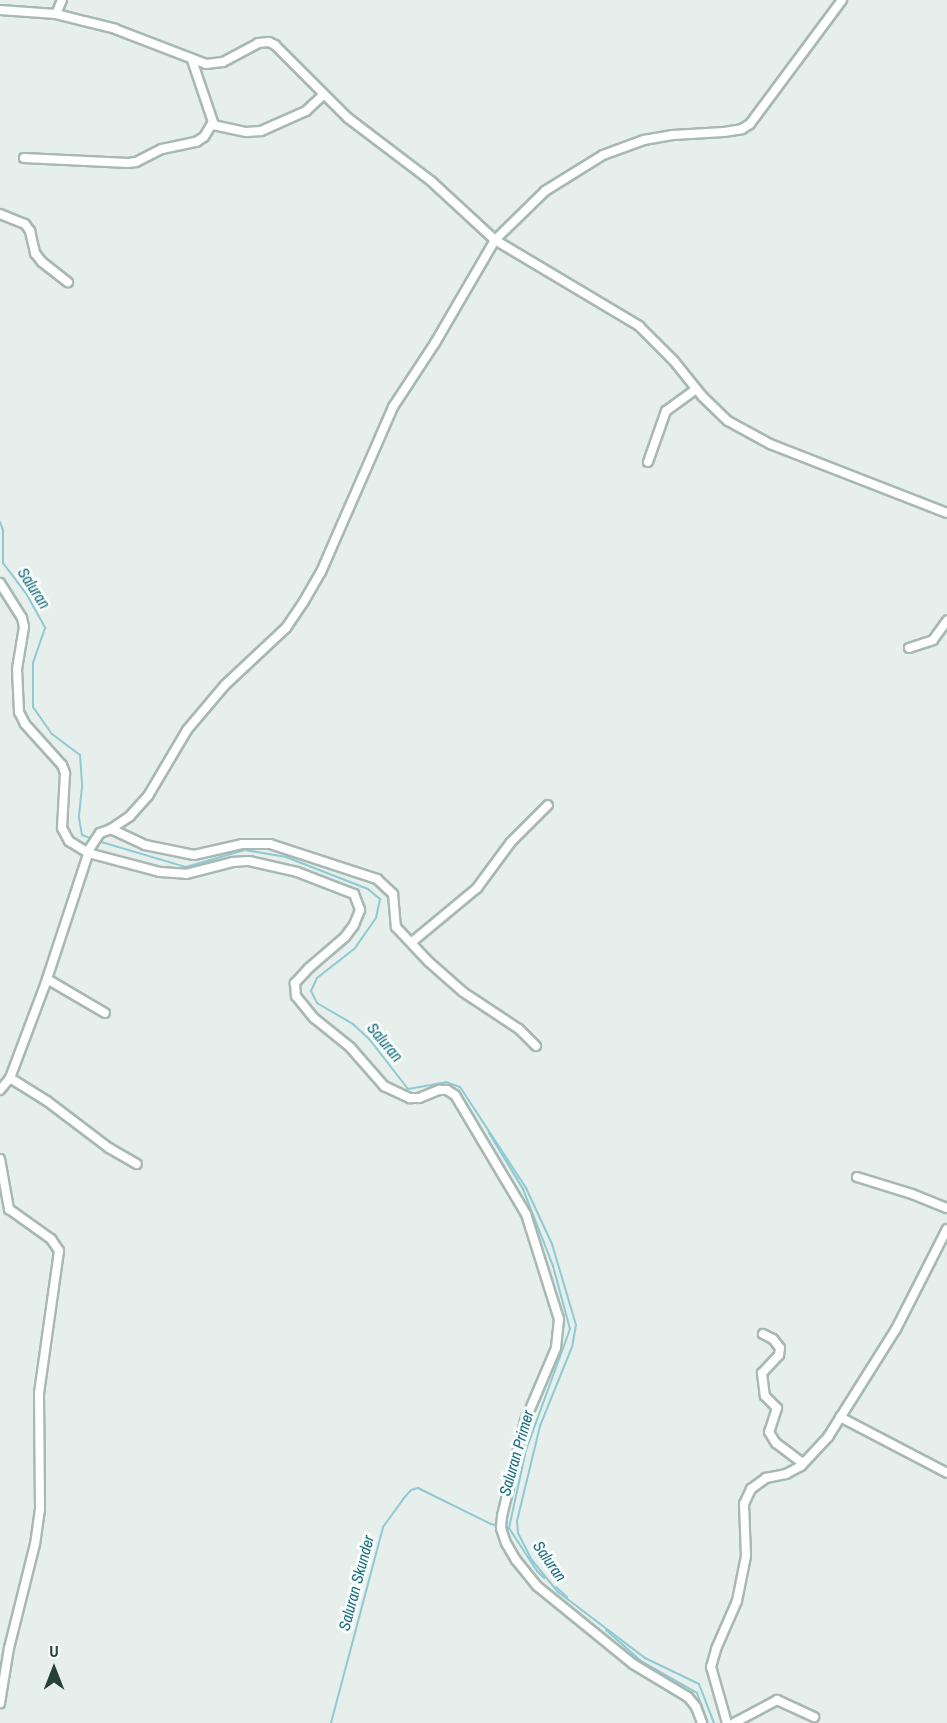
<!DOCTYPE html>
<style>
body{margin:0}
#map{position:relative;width:947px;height:1723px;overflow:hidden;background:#e6efeb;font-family:"Archivo Narrow",sans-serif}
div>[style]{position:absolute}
.stream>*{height:2px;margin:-1px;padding:0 1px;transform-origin:1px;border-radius:1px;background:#8ec9d4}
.roads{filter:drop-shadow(2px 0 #a8b8b2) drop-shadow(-2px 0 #a8b8b2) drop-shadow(0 2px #a8b8b2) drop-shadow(0 -2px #a8b8b2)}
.minor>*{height:8px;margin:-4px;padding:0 4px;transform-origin:4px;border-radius:4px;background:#fff}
span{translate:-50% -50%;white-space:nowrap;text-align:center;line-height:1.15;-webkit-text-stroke:6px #f7fbf9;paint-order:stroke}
.water-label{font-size:16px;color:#1c6f80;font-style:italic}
.north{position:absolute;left:24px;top:1639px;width:60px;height:60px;-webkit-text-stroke:4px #f7fbf9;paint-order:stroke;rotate:0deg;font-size:16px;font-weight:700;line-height:24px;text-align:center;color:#24423a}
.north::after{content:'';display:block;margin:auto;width:21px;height:27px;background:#24423a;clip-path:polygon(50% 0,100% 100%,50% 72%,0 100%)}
</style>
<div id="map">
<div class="stream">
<div style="left:0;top:522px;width:9px;rotate:69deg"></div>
<div style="left:3px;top:530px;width:33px;rotate:90deg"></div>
<div style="left:3px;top:563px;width:40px;rotate:53deg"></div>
<div style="left:27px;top:595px;width:38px;rotate:61deg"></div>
<div style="left:45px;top:628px;width:37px;rotate:109deg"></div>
<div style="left:33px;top:663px;width:44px;rotate:90deg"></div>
<div style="left:33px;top:707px;width:33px;rotate:55deg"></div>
<div style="left:52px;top:734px;width:35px;rotate:37deg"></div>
<div style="left:80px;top:755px;width:32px;rotate:86deg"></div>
<div style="left:82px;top:787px;width:31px;rotate:96deg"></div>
<div style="left:79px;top:818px;width:17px;rotate:80deg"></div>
<div style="left:82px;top:835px;width:12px;rotate:20deg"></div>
<div style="left:98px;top:841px;width:92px;rotate:16.5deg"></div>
<div style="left:186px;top:867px;width:61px;rotate:-16.1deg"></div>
<div style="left:245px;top:850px;width:42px;rotate:9.7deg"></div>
<div style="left:286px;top:857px;width:88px;rotate:21.3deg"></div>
<div style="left:368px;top:889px;width:16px;rotate:40deg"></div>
<div style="left:380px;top:899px;width:19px;rotate:102deg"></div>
<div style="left:376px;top:918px;width:38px;rotate:125deg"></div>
<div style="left:354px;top:949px;width:47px;rotate:141.9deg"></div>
<div style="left:317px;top:978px;width:14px;rotate:115deg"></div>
<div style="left:311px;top:991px;width:13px;rotate:63deg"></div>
<div style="left:317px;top:1003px;width:42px;rotate:30.3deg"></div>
<div style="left:353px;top:1024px;width:23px;rotate:43deg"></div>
<div style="left:370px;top:1040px;width:62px;rotate:52.2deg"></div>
<div style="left:408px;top:1089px;width:39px;rotate:-10deg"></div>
<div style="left:446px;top:1082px;width:15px;rotate:20deg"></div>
<div style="left:460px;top:1087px;width:121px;rotate:56.8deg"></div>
<div style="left:526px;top:1188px;width:62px;rotate:65.1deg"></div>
<div style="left:552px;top:1244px;width:84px;rotate:73.5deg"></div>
<div style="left:576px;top:1325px;width:22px;rotate:100deg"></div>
<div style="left:572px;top:1347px;width:85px;rotate:112.1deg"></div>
<div style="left:540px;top:1426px;width:98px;rotate:103.6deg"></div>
<div style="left:517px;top:1521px;width:12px;rotate:85deg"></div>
<div style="left:518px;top:1533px;width:29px;rotate:63deg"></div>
<div style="left:531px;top:1559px;width:43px;rotate:50.7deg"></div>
<div style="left:558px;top:1592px;width:109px;rotate:37.2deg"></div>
<div style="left:645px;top:1658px;width:60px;rotate:25.7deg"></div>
<div style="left:699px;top:1684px;width:42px;rotate:69deg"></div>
<div style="left:489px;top:1133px;width:66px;rotate:58.7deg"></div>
<div style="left:523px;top:1189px;width:83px;rotate:68.7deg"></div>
<div style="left:553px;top:1266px;width:65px;rotate:74.9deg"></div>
<div style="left:570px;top:1329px;width:129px;rotate:110deg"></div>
<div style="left:526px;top:1450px;width:80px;rotate:102.3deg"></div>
<div style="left:509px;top:1528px;width:51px;rotate:56.9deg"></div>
<div style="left:537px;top:1571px;width:10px;rotate:45deg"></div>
<div style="left:556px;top:1587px;width:15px;rotate:42deg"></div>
<div style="left:606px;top:1630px;width:47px;rotate:41.5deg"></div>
<div style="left:641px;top:1661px;width:64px;rotate:29.7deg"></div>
<div style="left:697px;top:1693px;width:32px;rotate:70deg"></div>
<div style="left:331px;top:1723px;width:203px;rotate:-75.1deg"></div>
<div style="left:383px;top:1527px;width:34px;rotate:-54deg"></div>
<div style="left:403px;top:1499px;width:12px;rotate:-48deg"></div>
<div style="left:411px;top:1490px;width:7px;rotate:-16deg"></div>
<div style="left:418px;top:1488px;width:81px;rotate:26.3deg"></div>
<div style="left:491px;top:1524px;width:18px;rotate:13deg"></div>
</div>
<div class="roads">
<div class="minor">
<div style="left:0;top:10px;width:56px;rotate:4.1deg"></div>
<div style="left:56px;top:14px;width:29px;rotate:14deg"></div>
<div style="left:84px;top:21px;width:32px;rotate:14deg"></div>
<div style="left:115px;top:29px;width:97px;rotate:21deg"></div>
<div style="left:206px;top:64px;width:17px;rotate:-7deg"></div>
<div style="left:223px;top:62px;width:40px;rotate:-28deg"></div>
<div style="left:258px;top:43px;width:11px;rotate:-5deg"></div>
<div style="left:269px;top:42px;width:7px;rotate:27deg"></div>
<div style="left:275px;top:45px;width:103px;rotate:45deg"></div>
<div style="left:348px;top:118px;width:104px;rotate:37.2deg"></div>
<div style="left:431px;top:181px;width:87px;rotate:42.7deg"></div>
<div style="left:495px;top:240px;width:168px;rotate:30.8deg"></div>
<div style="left:639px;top:326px;width:49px;rotate:45deg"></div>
<div style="left:674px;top:361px;width:45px;rotate:51.3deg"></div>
<div style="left:702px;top:396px;width:36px;rotate:44deg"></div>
<div style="left:728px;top:421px;width:48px;rotate:28.7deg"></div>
<div style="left:770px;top:444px;width:190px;rotate:21.3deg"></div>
<div style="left:56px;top:14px;width:15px;rotate:-67deg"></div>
<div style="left:213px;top:125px;width:34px;rotate:12deg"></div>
<div style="left:246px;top:132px;width:15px;rotate:-4deg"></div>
<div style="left:261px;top:131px;width:49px;rotate:-24deg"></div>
<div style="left:306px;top:111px;width:23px;rotate:-43deg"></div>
<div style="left:24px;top:158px;width:104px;rotate:2.8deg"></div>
<div style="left:128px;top:163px;width:8px;rotate:-7deg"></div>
<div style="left:136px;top:162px;width:29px;rotate:-27deg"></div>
<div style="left:162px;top:149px;width:35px;rotate:-12deg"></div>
<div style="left:196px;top:142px;width:9px;rotate:-32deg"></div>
<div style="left:204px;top:137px;width:17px;rotate:-59deg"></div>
<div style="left:213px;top:122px;width:65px;rotate:-108.7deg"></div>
<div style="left:0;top:214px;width:27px;rotate:22deg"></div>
<div style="left:25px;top:224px;width:9px;rotate:54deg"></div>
<div style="left:30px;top:231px;width:23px;rotate:77deg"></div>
<div style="left:35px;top:253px;width:11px;rotate:52deg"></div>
<div style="left:42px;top:262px;width:33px;rotate:38deg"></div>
<div style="left:648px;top:462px;width:54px;rotate:-70.6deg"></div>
<div style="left:666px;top:411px;width:37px;rotate:-36deg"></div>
<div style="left:0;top:583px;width:41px;rotate:57.8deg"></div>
<div style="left:22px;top:618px;width:9px;rotate:77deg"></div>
<div style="left:24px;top:627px;width:43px;rotate:99.5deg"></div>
<div style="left:17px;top:669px;width:43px;rotate:87.3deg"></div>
<div style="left:19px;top:712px;width:13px;rotate:63deg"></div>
<div style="left:25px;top:724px;width:55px;rotate:47.9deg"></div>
<div style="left:62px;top:765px;width:9px;rotate:69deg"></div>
<div style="left:65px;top:773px;width:55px;rotate:93.1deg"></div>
<div style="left:62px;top:828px;width:15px;rotate:62deg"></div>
<div style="left:69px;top:841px;width:22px;rotate:32deg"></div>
<div style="left:88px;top:853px;width:74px;rotate:14.8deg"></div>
<div style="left:160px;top:872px;width:26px;rotate:4deg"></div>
<div style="left:186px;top:874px;width:49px;rotate:-14.3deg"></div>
<div style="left:233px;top:862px;width:16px;rotate:-4deg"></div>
<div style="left:249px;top:861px;width:49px;rotate:12.9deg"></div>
<div style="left:297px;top:872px;width:61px;rotate:21.1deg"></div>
<div style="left:354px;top:894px;width:17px;rotate:69deg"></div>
<div style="left:360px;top:910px;width:16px;rotate:112deg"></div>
<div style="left:354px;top:925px;width:15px;rotate:127deg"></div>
<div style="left:345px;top:937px;width:48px;rotate:139.3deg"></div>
<div style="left:309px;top:968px;width:21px;rotate:133deg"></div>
<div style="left:295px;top:983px;width:13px;rotate:86deg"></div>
<div style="left:296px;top:996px;width:28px;rotate:51deg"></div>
<div style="left:314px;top:1018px;width:46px;rotate:38.9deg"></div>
<div style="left:350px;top:1047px;width:52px;rotate:48.9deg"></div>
<div style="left:384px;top:1086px;width:29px;rotate:25deg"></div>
<div style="left:410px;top:1098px;width:9px"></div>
<div style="left:419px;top:1098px;width:22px;rotate:-22deg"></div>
<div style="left:439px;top:1090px;width:8px"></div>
<div style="left:447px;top:1090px;width:9px;rotate:32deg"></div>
<div style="left:455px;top:1095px;width:139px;rotate:59.2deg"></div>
<div style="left:526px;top:1214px;width:110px;rotate:72.6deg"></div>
<div style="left:559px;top:1319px;width:29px;rotate:96deg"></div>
<div style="left:556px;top:1348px;width:79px;rotate:113deg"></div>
<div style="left:525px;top:1421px;width:98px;rotate:103.6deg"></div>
<div style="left:502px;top:1516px;width:12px;rotate:95deg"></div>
<div style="left:501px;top:1528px;width:16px;rotate:72deg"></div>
<div style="left:506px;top:1543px;width:20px;rotate:60deg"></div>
<div style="left:516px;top:1560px;width:33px;rotate:51deg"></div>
<div style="left:537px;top:1586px;width:124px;rotate:39.1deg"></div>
<div style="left:633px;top:1664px;width:64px;rotate:31deg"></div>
<div style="left:688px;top:1697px;width:13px;rotate:51deg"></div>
<div style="left:696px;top:1707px;width:17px;rotate:69deg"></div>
<div style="left:909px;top:648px;width:25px;rotate:-18deg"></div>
<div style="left:933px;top:640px;width:24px;rotate:-54deg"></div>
<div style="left:111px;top:829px;width:38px;rotate:25deg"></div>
<div style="left:145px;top:845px;width:50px;rotate:11.5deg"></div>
<div style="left:194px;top:855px;width:49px;rotate:-12.9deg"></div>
<div style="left:242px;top:844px;width:28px"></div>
<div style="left:270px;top:844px;width:113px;rotate:18.1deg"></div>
<div style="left:377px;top:879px;width:22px;rotate:43deg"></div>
<div style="left:393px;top:894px;width:33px;rotate:85deg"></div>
<div style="left:396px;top:927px;width:48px;rotate:46.7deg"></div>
<div style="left:429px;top:962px;width:45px;rotate:41.4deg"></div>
<div style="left:463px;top:992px;width:67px;rotate:33.5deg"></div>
<div style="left:519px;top:1029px;width:24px;rotate:45deg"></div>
<div style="left:412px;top:942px;width:85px;rotate:-39.7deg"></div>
<div style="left:477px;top:888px;width:57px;rotate:-53.5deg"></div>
<div style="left:511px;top:842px;width:52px;rotate:-45deg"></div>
<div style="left:47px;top:979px;width:67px;rotate:30.4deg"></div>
<div style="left:10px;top:1078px;width:44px;rotate:31.9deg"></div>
<div style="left:47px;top:1101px;width:78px;rotate:37.2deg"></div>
<div style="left:109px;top:1148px;width:32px;rotate:30deg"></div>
<div style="left:0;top:1090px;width:16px;rotate:-50deg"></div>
<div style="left:10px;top:1078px;width:99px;rotate:-69.4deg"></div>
<div style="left:45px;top:985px;width:144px;rotate:-71.8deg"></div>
<div style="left:90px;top:848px;width:18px;rotate:-56deg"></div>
<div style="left:100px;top:833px;width:12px;rotate:-20deg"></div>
<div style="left:111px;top:829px;width:23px;rotate:-34deg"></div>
<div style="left:130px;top:816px;width:27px;rotate:-48deg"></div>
<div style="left:148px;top:796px;width:77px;rotate:-59.4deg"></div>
<div style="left:187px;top:730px;width:59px;rotate:-49.8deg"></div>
<div style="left:225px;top:685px;width:83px;rotate:-43.1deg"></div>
<div style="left:286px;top:628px;width:30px;rotate:-56deg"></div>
<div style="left:303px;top:603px;width:36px;rotate:-60deg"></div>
<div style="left:321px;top:572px;width:180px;rotate:-66.4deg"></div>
<div style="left:393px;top:407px;width:77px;rotate:-56.7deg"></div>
<div style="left:435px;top:343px;width:119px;rotate:-59.8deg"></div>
<div style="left:495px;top:240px;width:70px;rotate:-44.4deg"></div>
<div style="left:545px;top:191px;width:68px;rotate:-31.8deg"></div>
<div style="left:603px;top:155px;width:44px;rotate:-20.1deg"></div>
<div style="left:644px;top:140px;width:29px;rotate:-10deg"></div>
<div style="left:673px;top:135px;width:51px;rotate:-3.4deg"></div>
<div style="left:724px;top:132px;width:18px;rotate:-9deg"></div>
<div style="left:742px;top:129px;width:9px;rotate:-32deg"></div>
<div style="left:750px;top:124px;width:154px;rotate:-53.4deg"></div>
<div style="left:0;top:1159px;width:51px;rotate:79.8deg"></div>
<div style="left:9px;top:1209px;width:52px;rotate:35.5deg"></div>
<div style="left:51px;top:1239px;width:14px;rotate:56deg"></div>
<div style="left:59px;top:1251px;width:143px;rotate:98deg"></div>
<div style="left:39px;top:1393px;width:116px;rotate:89.5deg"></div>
<div style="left:40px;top:1509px;width:35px;rotate:98deg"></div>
<div style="left:35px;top:1544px;width:107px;rotate:104deg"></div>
<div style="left:9px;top:1648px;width:56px;rotate:99.3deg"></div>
<div style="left:857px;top:1177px;width:58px;rotate:17.2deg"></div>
<div style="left:912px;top:1194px;width:38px;rotate:22deg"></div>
<div style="left:763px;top:1334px;width:11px;rotate:27deg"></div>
<div style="left:773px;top:1339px;width:11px;rotate:52deg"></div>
<div style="left:780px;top:1348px;width:7px;rotate:98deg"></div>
<div style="left:779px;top:1355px;width:25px;rotate:133deg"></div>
<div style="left:762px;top:1373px;width:23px;rotate:83deg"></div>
<div style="left:765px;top:1396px;width:17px;rotate:45deg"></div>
<div style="left:777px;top:1408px;width:25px;rotate:108deg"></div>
<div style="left:769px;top:1432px;width:13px;rotate:58deg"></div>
<div style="left:776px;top:1443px;width:34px;rotate:37deg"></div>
<div style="left:840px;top:1417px;width:121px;rotate:27.6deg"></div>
<div style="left:727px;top:1723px;width:58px;rotate:-105.9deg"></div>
<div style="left:711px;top:1667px;width:19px;rotate:-74deg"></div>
<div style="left:716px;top:1649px;width:52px;rotate:-66.4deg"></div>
<div style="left:737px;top:1601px;width:46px;rotate:-78.7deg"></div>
<div style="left:746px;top:1556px;width:52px;rotate:-92.2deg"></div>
<div style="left:744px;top:1504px;width:17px;rotate:-65deg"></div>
<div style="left:751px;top:1489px;width:19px;rotate:-36deg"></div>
<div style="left:766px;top:1478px;width:20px;rotate:-11deg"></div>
<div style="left:786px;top:1474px;width:17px;rotate:-28deg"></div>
<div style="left:801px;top:1466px;width:40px;rotate:-47deg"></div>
<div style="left:828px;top:1437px;width:128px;rotate:-57.8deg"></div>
<div style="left:896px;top:1329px;width:112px;rotate:-63deg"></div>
<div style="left:734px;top:1723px;width:49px;rotate:-28.1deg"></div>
<div style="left:777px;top:1700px;width:41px;rotate:24.7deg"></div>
</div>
</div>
<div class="water-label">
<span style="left:34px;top:588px;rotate:57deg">Saluran</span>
<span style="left:385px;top:1042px;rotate:50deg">Saluran</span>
<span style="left:516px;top:1453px;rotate:-74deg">Saluran Primer</span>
<span style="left:550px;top:1561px;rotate:55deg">Saluran</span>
<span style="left:356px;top:1583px;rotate:-75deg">Saluran Skunder</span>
</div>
<div class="north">U</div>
</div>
